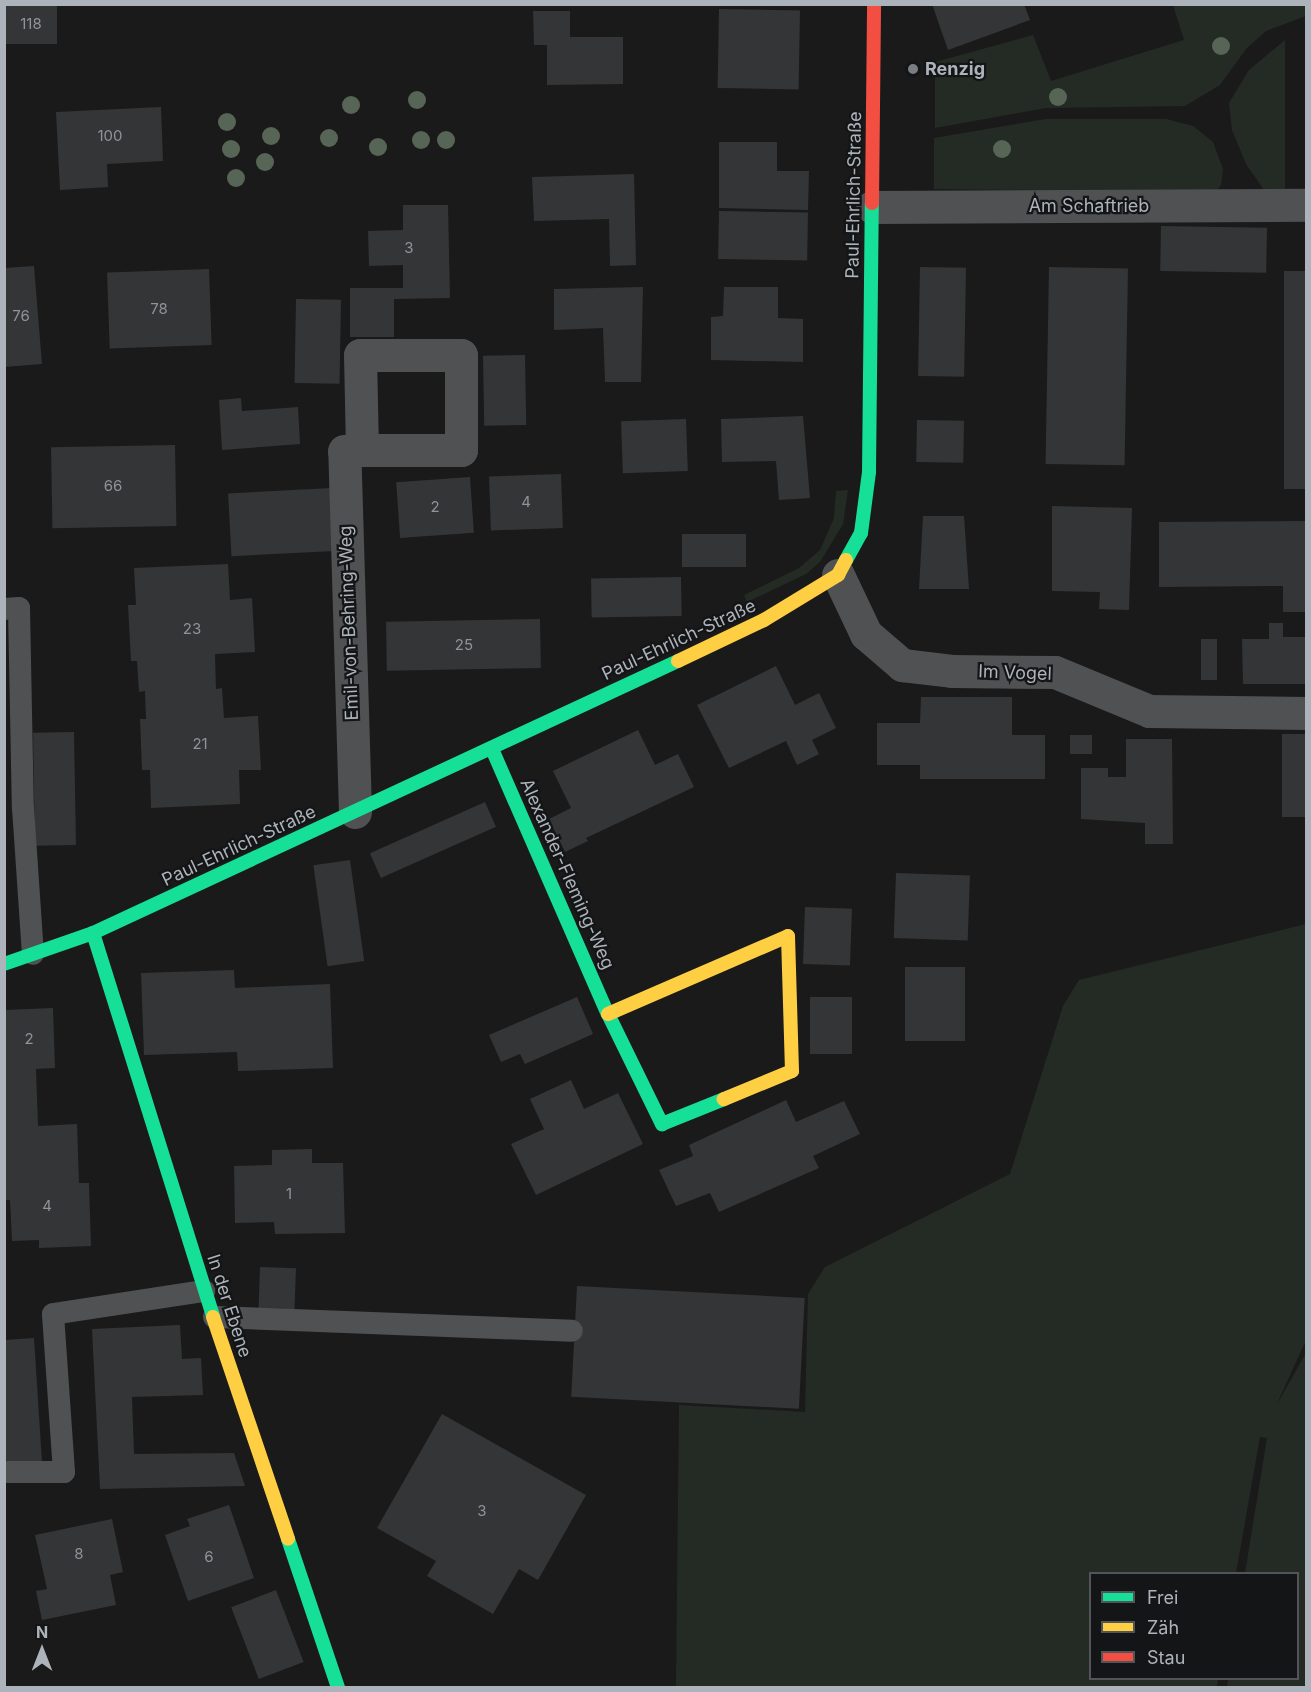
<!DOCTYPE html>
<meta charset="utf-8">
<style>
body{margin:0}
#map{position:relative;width:1311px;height:1692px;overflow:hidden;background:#1a1a1a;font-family:Inter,sans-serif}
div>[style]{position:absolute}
.green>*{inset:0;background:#242b24}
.building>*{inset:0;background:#343536;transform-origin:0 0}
.lane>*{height:22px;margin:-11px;padding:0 11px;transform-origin:11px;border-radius:11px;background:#4f5153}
.street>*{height:33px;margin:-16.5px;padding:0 16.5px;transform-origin:16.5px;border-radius:16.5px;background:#4f5153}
.fast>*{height:14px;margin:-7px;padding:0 7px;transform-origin:7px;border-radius:7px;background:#16e098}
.slow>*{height:14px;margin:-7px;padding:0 7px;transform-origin:7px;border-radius:7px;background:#ffcf43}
.jam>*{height:14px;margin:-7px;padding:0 7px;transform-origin:7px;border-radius:7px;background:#f24e42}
.trees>*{width:18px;height:18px;margin:-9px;border-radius:50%;background:#566555}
.dots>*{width:16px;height:16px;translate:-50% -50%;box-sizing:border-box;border:3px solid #141516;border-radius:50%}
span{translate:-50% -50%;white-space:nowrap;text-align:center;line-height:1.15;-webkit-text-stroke:4.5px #141516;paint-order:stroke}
.number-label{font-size:15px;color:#8f9499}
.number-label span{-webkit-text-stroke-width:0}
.poi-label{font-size:18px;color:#adb3ba;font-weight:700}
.left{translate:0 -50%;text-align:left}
.street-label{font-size:18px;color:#adb3ba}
.frame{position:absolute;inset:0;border:6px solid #adb3ba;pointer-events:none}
.legend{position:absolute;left:1089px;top:1572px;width:210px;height:108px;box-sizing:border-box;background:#141516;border:2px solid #515458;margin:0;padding:8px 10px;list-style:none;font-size:18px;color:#adb3ba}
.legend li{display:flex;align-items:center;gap:12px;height:30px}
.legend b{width:30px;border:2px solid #515458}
.north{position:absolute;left:12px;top:1620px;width:60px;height:60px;-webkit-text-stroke:4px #141516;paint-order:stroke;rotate:0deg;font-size:16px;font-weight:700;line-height:24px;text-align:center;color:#adb3ba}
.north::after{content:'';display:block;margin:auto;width:21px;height:27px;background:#adb3ba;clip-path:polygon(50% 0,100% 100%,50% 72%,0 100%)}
</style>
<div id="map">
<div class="green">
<div style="clip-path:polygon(1173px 5px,1306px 5px,1306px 16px,1266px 31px,1246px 49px,1220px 85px,1185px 106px,1046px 108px,935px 128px,935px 62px,1033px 35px,1051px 81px,1184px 40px)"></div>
<div style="clip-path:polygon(1285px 40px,1285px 189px,1264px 190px,1246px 164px,1232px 130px,1229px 103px,1249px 70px)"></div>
<div style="clip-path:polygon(1046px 119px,1166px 119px,1193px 126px,1213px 142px,1223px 169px,1221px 185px,1216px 192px,934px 189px,934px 138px)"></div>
<div style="clip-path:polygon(848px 490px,843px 524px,820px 562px,806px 574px,747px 602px,744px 595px,799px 568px,820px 550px,834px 518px,836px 491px)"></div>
<div style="clip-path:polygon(1306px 924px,1306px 1340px,1276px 1406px,1306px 1353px,1306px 1687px,1227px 1687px,1228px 1679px,1298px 1678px,1298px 1574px,1245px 1573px,1267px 1438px,1260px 1437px,1236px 1573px,1090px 1574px,1090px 1678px,1218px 1679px,1217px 1687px,676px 1687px,679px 1405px,805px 1412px,808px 1294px,825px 1267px,1010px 1174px,1063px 1006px,1079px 980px)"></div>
</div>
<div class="building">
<div style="left:4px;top:4px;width:53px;height:40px"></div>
<div style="clip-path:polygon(932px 4px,1024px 4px,1030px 20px,948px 50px)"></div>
<div style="left:719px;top:9px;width:81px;height:79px;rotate:1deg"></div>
<div style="clip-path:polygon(533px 11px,570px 11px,570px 37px,623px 37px,623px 84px,547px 85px,547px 45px,534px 45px)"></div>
<div style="clip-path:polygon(161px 107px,163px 161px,107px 164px,108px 187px,60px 190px,56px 112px)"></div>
<div style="clip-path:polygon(719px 142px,777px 142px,777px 171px,809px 171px,808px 210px,719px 208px)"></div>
<div style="clip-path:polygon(634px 174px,636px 265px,610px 266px,609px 219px,534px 221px,532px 177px)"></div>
<div style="clip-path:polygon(403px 205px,448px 205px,450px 298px,394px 299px,394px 337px,350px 337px,350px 288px,403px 288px,403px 265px,369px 266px,368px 231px,403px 230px)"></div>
<div style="left:719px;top:211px;width:89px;height:48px;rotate:1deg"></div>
<div style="left:1161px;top:226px;width:106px;height:45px;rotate:1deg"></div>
<div style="clip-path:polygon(34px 266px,42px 364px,4px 367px,4px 268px)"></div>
<div style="left:920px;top:267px;width:46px;height:109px;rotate:1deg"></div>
<div style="left:1049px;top:267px;width:79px;height:197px;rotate:1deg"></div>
<div style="left:209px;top:269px;width:76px;height:102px;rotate:88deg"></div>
<div style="left:1284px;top:271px;width:22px;height:218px"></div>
<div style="clip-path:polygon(643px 287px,641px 382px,605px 382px,603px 328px,554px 330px,554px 289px)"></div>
<div style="clip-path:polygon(724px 287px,778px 287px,778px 318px,803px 319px,803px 362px,711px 360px,711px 317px,723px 316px)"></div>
<div style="left:296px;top:299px;width:45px;height:84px;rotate:1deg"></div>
<div style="left:525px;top:355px;width:70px;height:42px;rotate:89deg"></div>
<div style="clip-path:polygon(241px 398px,242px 411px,298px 407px,300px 444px,222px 450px,219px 400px)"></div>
<div style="clip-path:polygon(803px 416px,810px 498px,779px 500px,776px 461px,722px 462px,721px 419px)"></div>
<div style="left:686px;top:419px;width:52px;height:65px;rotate:88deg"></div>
<div style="left:917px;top:420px;width:47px;height:42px;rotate:1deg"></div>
<div style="left:175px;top:445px;width:81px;height:124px;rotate:89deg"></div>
<div style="left:561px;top:474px;width:54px;height:72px;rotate:88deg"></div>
<div style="left:470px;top:477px;width:56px;height:74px;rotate:86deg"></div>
<div style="left:331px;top:488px;width:63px;height:103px;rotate:87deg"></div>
<div style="clip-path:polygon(1052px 506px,1132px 508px,1129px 610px,1099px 609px,1100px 592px,1052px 591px)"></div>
<div style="clip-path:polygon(923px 516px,964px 516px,969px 589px,919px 589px)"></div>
<div style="clip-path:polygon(1306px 521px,1306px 612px,1283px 612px,1283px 586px,1159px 587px,1159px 522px)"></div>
<div style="left:682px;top:534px;width:64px;height:33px"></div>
<div style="clip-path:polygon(228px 564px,230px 600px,252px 598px,255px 652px,215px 654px,216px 689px,222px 688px,224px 718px,258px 716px,261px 770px,239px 770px,240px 804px,151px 808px,150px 770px,142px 770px,140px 719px,146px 719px,145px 691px,139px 692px,137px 661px,131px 661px,128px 605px,136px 605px,134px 568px)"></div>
<div style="left:681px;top:577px;width:39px;height:90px;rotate:89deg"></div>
<div style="left:540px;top:619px;width:49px;height:154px;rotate:89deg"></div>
<div style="clip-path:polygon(1269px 623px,1283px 623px,1283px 637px,1306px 637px,1306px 684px,1243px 684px,1242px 639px,1269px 639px)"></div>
<div style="left:1201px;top:639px;width:16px;height:41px"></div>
<div style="clip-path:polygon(776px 666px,795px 705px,819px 693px,836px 728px,812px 740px,819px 754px,797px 765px,786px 741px,729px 768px,697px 705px)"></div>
<div style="clip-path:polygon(921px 697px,1012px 697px,1012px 735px,1045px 735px,1045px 779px,920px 779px,920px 765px,877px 765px,877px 723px,920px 723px)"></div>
<div style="clip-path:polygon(638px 730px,655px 765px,678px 754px,694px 787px,586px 838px,588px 841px,565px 852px,549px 819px,571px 808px,553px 771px)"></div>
<div style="left:74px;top:732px;width:113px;height:41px;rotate:89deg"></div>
<div style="left:1282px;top:734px;width:24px;height:83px"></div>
<div style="left:1092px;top:735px;width:19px;height:22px;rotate:90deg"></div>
<div style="clip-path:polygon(1126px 739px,1172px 739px,1173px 844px,1145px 844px,1145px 823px,1081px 819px,1081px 768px,1108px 768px,1108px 777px,1126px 777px)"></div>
<div style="left:485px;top:802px;width:27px;height:126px;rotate:66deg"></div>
<div style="left:350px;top:860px;width:102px;height:37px;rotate:82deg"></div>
<div style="left:896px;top:873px;width:74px;height:65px;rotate:2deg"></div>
<div style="left:805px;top:907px;width:47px;height:57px;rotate:2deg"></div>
<div style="left:905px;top:967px;width:60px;height:74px"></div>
<div style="clip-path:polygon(234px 970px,235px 988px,330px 984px,333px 1068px,238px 1071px,237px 1052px,144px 1055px,141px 973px)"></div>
<div style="clip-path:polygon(577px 997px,593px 1034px,525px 1064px,520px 1054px,501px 1062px,489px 1035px)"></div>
<div style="left:810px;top:997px;width:42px;height:57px"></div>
<div style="clip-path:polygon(53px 1008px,55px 1068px,36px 1069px,38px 1126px,77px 1124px,79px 1183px,89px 1183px,91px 1246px,39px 1248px,39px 1240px,12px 1241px,10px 1200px,4px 1200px,4px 1010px)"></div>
<div style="clip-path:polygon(571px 1080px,584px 1109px,618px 1093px,643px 1144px,536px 1195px,511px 1144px,544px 1129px,530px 1099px)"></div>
<div style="clip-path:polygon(786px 1100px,796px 1122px,844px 1101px,860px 1134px,813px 1156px,819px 1168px,719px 1212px,710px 1193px,676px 1206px,659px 1170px,693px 1156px,689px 1145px)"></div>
<div style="clip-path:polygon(312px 1149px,312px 1163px,343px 1163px,345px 1233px,275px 1234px,274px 1222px,235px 1223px,234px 1166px,272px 1165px,272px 1150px)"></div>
<div style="left:260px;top:1267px;width:36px;height:41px;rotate:2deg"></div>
<div style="left:577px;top:1286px;width:228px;height:111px;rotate:3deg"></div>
<div style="clip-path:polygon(180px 1325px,182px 1359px,201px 1358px,203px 1395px,132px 1397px,134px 1454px,234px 1453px,245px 1486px,100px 1489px,92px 1329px)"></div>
<div style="clip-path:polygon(34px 1338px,42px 1462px,5px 1464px,4px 1340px)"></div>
<div style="clip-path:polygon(442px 1414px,586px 1495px,538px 1580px,519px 1569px,493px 1614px,427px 1576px,436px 1561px,377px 1528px)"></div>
<div style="clip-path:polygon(229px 1505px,254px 1578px,188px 1601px,165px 1535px,190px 1526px,187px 1519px)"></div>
<div style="clip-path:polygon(112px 1519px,123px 1572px,110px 1575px,116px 1605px,42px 1620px,36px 1591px,47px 1589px,35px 1535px)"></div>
<div style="left:276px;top:1590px;width:77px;height:48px;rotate:69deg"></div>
</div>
<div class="lane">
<div style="left:4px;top:609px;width:15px;rotate:-4deg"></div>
<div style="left:19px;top:608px;width:200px;rotate:88.9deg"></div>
<div style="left:23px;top:808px;width:146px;rotate:86.1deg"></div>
<div style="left:214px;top:1317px;width:358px;rotate:2.2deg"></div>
<div style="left:8px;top:1472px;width:56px"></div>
<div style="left:64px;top:1472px;width:158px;rotate:-94deg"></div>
<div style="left:53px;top:1314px;width:153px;rotate:-8.7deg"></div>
</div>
<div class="street">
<div style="left:872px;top:207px;width:434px;rotate:-0.3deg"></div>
<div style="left:838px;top:575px;width:65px;rotate:64.6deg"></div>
<div style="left:866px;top:634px;width:48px;rotate:40.7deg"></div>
<div style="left:902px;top:665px;width:50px;rotate:6.8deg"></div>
<div style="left:952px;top:671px;width:103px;rotate:0.6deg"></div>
<div style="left:1055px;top:672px;width:102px;rotate:22.5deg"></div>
<div style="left:1149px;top:711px;width:157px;rotate:0.7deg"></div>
<div style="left:355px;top:812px;width:361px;rotate:-91.7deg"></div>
<div style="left:344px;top:451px;width:18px;rotate:-3deg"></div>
<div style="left:362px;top:450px;width:95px;rotate:-91.2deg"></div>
<div style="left:360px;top:355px;width:101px"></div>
<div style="left:461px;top:355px;width:95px;rotate:90deg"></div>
<div style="left:461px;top:450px;width:99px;rotate:180deg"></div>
</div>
<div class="fast">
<div style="left:846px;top:560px;width:31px;rotate:-61deg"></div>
<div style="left:861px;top:533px;width:62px;rotate:-82.5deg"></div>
<div style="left:869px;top:472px;width:269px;rotate:-89.4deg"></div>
<div style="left:492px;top:749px;width:289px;rotate:66.4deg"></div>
<div style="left:608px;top:1014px;width:123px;rotate:63.9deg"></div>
<div style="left:662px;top:1124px;width:67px;rotate:-22deg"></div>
<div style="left:93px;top:933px;width:402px;rotate:72.6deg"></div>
<div style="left:4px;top:964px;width:94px;rotate:-19.2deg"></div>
<div style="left:93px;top:933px;width:645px;rotate:-24.94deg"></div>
<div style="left:288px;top:1539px;width:157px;rotate:71.4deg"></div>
</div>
<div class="slow">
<div style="left:678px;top:661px;width:95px;rotate:-25.5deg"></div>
<div style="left:764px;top:620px;width:87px;rotate:-31.3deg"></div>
<div style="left:838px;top:575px;width:17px;rotate:-62deg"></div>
<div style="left:608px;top:1014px;width:196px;rotate:-23.4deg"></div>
<div style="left:788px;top:936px;width:135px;rotate:88.3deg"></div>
<div style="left:792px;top:1071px;width:74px;rotate:157.6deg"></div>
<div style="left:213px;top:1317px;width:234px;rotate:71.3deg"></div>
</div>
<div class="jam">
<div style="left:872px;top:203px;width:199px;rotate:-89.4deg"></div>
</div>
<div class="trees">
<div style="left:1221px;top:46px"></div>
<div style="left:1058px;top:97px"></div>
<div style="left:417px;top:100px"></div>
<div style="left:351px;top:105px"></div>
<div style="left:227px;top:122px"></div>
<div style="left:271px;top:136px"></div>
<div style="left:329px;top:138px"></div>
<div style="left:421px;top:140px"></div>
<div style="left:446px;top:140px"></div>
<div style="left:378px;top:147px"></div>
<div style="left:231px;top:149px"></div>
<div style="left:1002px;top:149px"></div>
<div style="left:265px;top:162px"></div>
<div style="left:236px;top:178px"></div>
</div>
<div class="dots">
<div style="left:913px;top:69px;background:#7a7d82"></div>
</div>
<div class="number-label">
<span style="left:31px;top:24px">118</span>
<span style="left:110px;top:136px">100</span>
<span style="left:409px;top:248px">3</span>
<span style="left:159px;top:309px">78</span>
<span style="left:21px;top:316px">76</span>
<span style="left:113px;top:486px">66</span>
<span style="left:526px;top:502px">4</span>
<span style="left:435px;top:507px">2</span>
<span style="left:192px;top:629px">23</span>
<span style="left:464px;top:645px">25</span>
<span style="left:200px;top:744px">21</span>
<span style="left:29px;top:1039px">2</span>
<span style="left:289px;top:1194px">1</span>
<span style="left:47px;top:1206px">4</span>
<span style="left:482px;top:1511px">3</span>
<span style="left:79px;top:1554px">8</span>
<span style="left:209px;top:1557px">6</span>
</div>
<div class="poi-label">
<span class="left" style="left:925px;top:69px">Renzig</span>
</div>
<div class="street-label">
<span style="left:854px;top:195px;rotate:-89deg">Paul-Ehrlich-Straße</span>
<span style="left:1089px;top:206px">Am Schaftrieb</span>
<span style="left:349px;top:623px;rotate:-92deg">Emil-von-Behring-Weg</span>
<span style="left:679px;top:640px;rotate:-25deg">Paul-Ehrlich-Straße</span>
<span style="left:1015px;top:673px;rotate:2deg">Im Vogel</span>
<span style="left:239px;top:846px;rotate:-25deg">Paul-Ehrlich-Straße</span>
<span style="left:567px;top:874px;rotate:66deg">Alexander-Fleming-Weg</span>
<span style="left:229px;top:1306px;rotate:72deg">In der Ebene</span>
</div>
<div class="frame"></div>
<ul class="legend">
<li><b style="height:8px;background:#16e098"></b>Frei</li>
<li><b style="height:8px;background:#ffcf43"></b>Zäh</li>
<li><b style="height:8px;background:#f24e42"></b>Stau</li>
</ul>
<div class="north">N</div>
</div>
